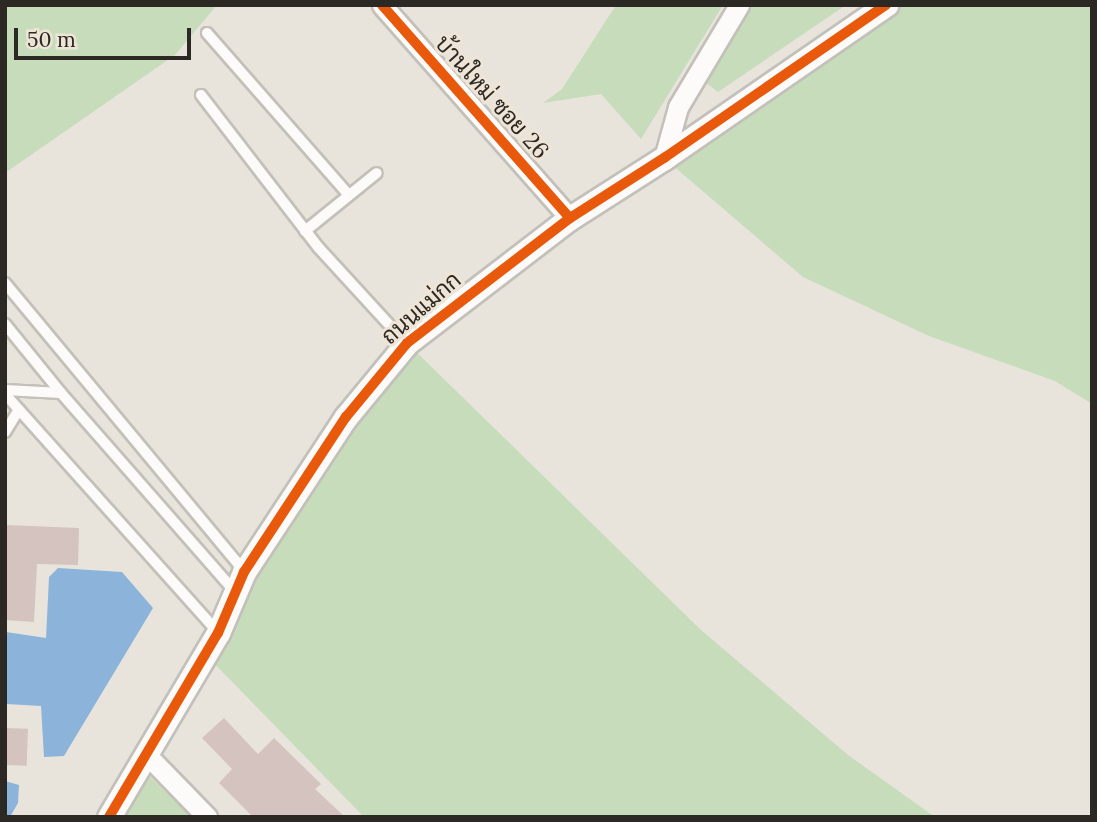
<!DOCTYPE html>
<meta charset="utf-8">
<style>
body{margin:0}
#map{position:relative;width:1097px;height:822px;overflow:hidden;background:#e8e4dc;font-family:Lora,Sarabun,serif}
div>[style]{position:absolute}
.green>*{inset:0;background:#c6dcba}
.water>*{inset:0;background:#8cb4da}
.building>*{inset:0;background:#d5c3bf;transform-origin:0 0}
.roads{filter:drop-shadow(2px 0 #c3c0b9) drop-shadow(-2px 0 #c3c0b9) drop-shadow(0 2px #c3c0b9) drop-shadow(0 -2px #c3c0b9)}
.service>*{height:10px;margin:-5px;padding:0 5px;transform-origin:5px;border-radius:5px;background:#fcfbfa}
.minor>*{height:19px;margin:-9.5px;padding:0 9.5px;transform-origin:9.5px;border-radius:9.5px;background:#fcfbfa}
.tertiary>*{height:23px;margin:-11.5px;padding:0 11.5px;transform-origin:11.5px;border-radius:11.5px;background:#fcfbfa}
.cycleway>*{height:10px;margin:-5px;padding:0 5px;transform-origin:5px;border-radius:5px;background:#e8590c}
span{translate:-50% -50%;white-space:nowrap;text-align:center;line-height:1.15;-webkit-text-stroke:6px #eee5d6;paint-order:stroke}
.street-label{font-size:23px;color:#2c2924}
.frame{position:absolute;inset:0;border:7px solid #2c2924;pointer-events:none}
.scale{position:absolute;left:14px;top:28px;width:177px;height:32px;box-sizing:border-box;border:4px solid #2c2924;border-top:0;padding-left:9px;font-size:21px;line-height:24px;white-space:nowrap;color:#2c2924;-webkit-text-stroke:5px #eee5d6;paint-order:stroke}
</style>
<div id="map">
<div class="green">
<div style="clip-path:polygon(5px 5px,217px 5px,175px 55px,5px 173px)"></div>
<div style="clip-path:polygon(616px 5px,723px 5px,641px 139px,601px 94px,543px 103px,562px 89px)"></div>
<div style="clip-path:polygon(750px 5px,846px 5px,718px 92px,704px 81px)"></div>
<div style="clip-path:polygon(886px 5px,1092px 5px,1092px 404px,1055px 381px,929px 336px,803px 277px,664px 158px)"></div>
<div style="clip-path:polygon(407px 343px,701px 630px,848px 755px,935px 817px,364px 817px,205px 654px)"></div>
<div style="clip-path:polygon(139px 766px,191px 817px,104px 817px)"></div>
</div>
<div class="water">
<div style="clip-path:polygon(58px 568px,122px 572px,153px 608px,64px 756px,44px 757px,41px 706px,6px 704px,6px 632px,46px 638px,49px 577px)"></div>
<div style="clip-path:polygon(5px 781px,19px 785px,18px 803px,10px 817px,5px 817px)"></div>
</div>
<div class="building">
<div style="clip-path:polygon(5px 525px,79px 528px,78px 565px,37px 564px,34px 622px,5px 620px)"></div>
<div style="clip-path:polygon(224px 718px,258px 754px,274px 738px,321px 784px,315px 789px,345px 817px,253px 817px,219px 783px,232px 769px,202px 738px)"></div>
<div style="left:5px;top:728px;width:23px;height:37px;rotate:2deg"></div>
</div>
<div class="roads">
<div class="service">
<div style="left:207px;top:33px;width:215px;rotate:48.8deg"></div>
<div style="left:201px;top:95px;width:192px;rotate:52.4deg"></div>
<div style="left:318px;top:247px;width:130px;rotate:47.5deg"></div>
<div style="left:305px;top:231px;width:92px;rotate:-38.9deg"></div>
<div style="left:5px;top:283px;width:374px;rotate:50.3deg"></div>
<div style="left:5px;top:324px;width:89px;rotate:50.9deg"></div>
<div style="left:5px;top:390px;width:56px;rotate:3.1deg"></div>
<div style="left:61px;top:393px;width:264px;rotate:48.8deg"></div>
<div style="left:5px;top:394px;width:319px;rotate:48.2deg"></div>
<div style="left:5px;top:432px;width:26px;rotate:-58deg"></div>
</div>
<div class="minor">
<div style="left:382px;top:5px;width:284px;rotate:48.6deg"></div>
<div style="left:664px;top:158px;width:53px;rotate:-74.6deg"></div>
<div style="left:678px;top:107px;width:119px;rotate:-59.1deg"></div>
<div style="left:146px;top:754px;width:88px;rotate:45.9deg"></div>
</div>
<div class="tertiary">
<div style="left:109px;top:817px;width:214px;rotate:-59.4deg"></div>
<div style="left:218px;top:633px;width:66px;rotate:-66.9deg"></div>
<div style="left:244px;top:572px;width:186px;rotate:-56.7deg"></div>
<div style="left:346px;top:417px;width:96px;rotate:-50.5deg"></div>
<div style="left:407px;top:343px;width:205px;rotate:-37.5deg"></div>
<div style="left:570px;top:218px;width:112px;rotate:-32.6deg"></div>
<div style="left:664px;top:158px;width:270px;rotate:-34.6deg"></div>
</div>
</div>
<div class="cycleway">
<div style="left:382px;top:5px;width:284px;rotate:48.6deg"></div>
<div style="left:109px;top:817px;width:214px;rotate:-59.4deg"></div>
<div style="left:218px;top:633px;width:66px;rotate:-66.9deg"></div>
<div style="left:244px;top:572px;width:186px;rotate:-56.7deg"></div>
<div style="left:346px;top:417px;width:96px;rotate:-50.5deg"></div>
<div style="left:407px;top:343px;width:205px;rotate:-37.5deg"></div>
<div style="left:570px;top:218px;width:112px;rotate:-32.6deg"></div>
<div style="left:664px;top:158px;width:270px;rotate:-34.6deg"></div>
</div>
<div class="street-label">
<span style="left:492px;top:97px;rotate:48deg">บ้านใหม่ ซอย 26</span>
<span style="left:421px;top:308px;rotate:-41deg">ถนนแม่กก</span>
</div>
<div class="frame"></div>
<div class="scale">50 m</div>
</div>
